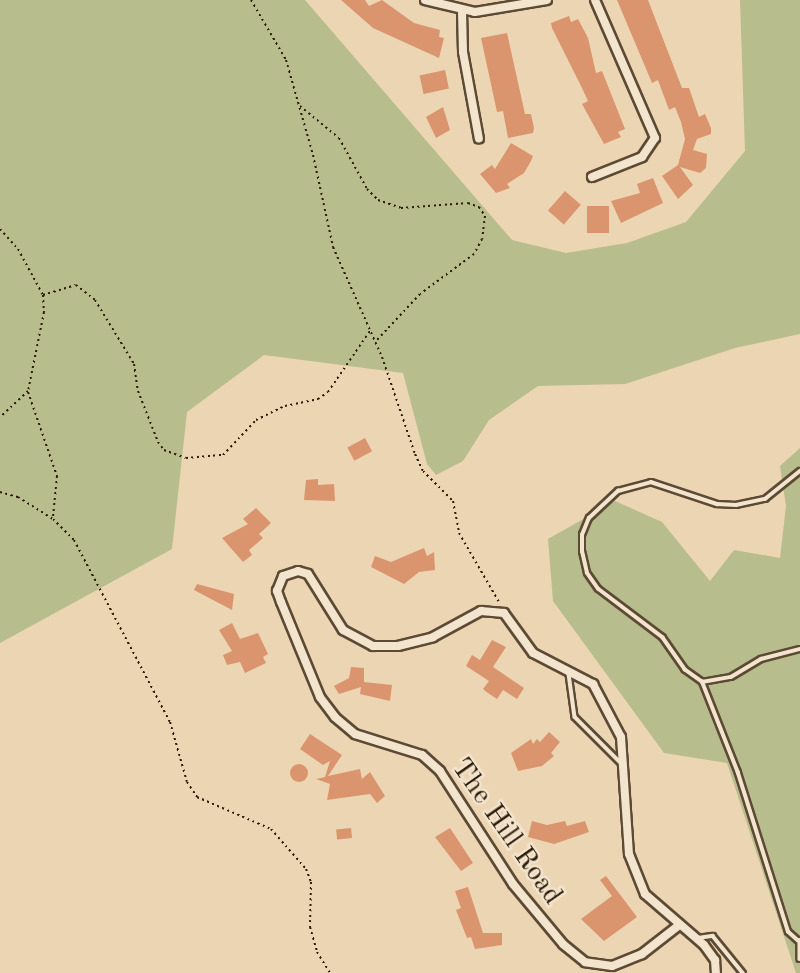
<!DOCTYPE html>
<style>
body{margin:0}
#map{position:relative;width:800px;height:973px;overflow:hidden;background:#ecd5b3;font-family:"Old Standard TT",serif}
div>[style]{position:absolute}
.green>*{inset:0;background:#b7bd8d}
.building>*{inset:0;background:#da956e;transform-origin:0 0}
.round{border-radius:50%}
.path>*{height:2px;margin-top:-1px;transform-origin:0;background:repeating-linear-gradient(90deg,#2d1b09 0 2px,transparent 0 5.5px)}
.roads{filter:drop-shadow(2px 0 #5d4a34) drop-shadow(-2px 0 #5d4a34) drop-shadow(0 2px #5d4a34) drop-shadow(0 -2px #5d4a34)}
.service>*{height:3.5px;margin:-1.75px;padding:0 1.75px;transform-origin:1.75px;border-radius:1.75px;background:#f3e4ce}
.minor>*{height:8px;margin:-4px;padding:0 4px;transform-origin:4px;border-radius:4px;background:#f3e4ce}
span{translate:-50% -50%;white-space:nowrap;text-align:center;line-height:1.15;-webkit-text-stroke:5px #f3e4ce;paint-order:stroke}
.street-label{font-size:28px;color:#2d1b09}
</style>
<div id="map">
<div class="green">
<div style="clip-path:polygon(0 0,305px 0,512px 240px,566px 253px,627px 243px,686px 222px,745px 151px,740px 0,800px 0,800px 334px,735px 348px,625px 384px,538px 386px,489px 420px,463px 461px,436px 475px,427px 464px,403px 373px,264px 355px,187px 412px,172px 549px,0 643px)"></div>
<div style="clip-path:polygon(800px 448px,800px 973px,796px 973px,727px 763px,664px 753px,553px 601px,548px 539px,615px 501px,662px 522px,710px 581px,734px 550px,780px 558px,786px 506px,780px 466px)"></div>
</div>
<div class="building">
<div style="clip-path:polygon(341px 0,365px 0,369px 6px,382px 0,414px 23px,440px 30px,439px 37px,444px 38px,439px 58px,373px 28px)"></div>
<div style="clip-path:polygon(617px 0,648px 0,682px 88px,689px 88px,699px 117px,705px 114px,711px 128px,711px 134px,697px 139px,693px 150px,707px 154px,706px 168px,700px 173px,680px 167px,693px 185px,678px 199px,662px 176px,678px 165px,685px 139px,681px 122px,675px 107px,669px 110px,658px 80px,652px 83px)"></div>
<div style="clip-path:polygon(569px 16px,571px 22px,578px 19px,588px 38px,596px 73px,602px 71px,625px 129px,618px 132px,621px 137px,604px 144px,582px 104px,588px 101px,581px 86px,552px 28px,551px 23px)"></div>
<div style="clip-path:polygon(507px 33px,525px 114px,531px 114px,534px 128px,533px 133px,508px 138px,503px 111px,497px 112px,481px 38px)"></div>
<div style="left:445px;top:70px;width:19px;height:26px;rotate:78deg"></div>
<div style="clip-path:polygon(443px 107px,450px 130px,436px 138px,426px 117px)"></div>
<div style="clip-path:polygon(511px 143px,533px 156px,531px 161px,524px 173px,507px 184px,510px 188px,496px 193px,480px 174px,492px 165px,495px 169px)"></div>
<div style="clip-path:polygon(653px 178px,663px 203px,621px 223px,611px 201px,640px 193px,637px 184px)"></div>
<div style="left:565px;top:191px;width:21px;height:26px;rotate:41deg"></div>
<div style="left:587px;top:206px;width:22px;height:27px"></div>
<div style="left:365px;top:438px;width:15px;height:20px;rotate:62deg"></div>
<div style="clip-path:polygon(318px 479px,318px 485px,334px 484px,335px 501px,304px 500px,306px 480px)"></div>
<div style="clip-path:polygon(256px 508px,271px 523px,259px 534px,263px 538px,249px 550px,252px 555px,243px 562px,222px 538px,248px 524px,243px 519px)"></div>
<div style="clip-path:polygon(424px 548px,427px 556px,434px 552px,435px 570px,419px 572px,404px 584px,371px 567px,375px 556px,391px 562px)"></div>
<div style="clip-path:polygon(197px 584px,234px 594px,232px 610px,194px 590px)"></div>
<div style="clip-path:polygon(232px 623px,240px 639px,258px 633px,268px 654px,263px 657px,266px 663px,245px 673px,240px 662px,227px 665px,223px 655px,232px 651px,219px 630px)"></div>
<div style="clip-path:polygon(492px 640px,506px 647px,493px 667px,524px 688px,517px 699px,503px 690px,497px 699px,488px 693px,483px 689px,489px 681px,466px 666px,472px 655px,480px 660px)"></div>
<div style="clip-path:polygon(351px 667px,364px 668px,364px 682px,392px 685px,390px 701px,360px 694px,361px 687px,339px 694px,334px 686px,349px 678px)"></div>
<div style="clip-path:polygon(549px 732px,560px 742px,551px 753px,554px 756px,542px 766px,518px 771px,511px 753px,531px 739px,533px 744px,537px 739px,540px 742px)"></div>
<div style="clip-path:polygon(310px 734px,342px 755px,328px 776px,360px 769px,362px 779px,370px 772px,385px 796px,377px 803px,370px 794px,327px 800px,330px 784px,316px 779px,325px 777px,330px 761px,323px 765px,300px 749px)"></div>
<div class="round" style="left:290px;top:764px;width:18px;height:18px"></div>
<div style="clip-path:polygon(532px 821px,547px 825px,565px 821px,567px 826px,585px 821px,589px 832px,554px 844px,528px 837px)"></div>
<div style="left:351px;top:828px;width:10px;height:15px;rotate:84deg"></div>
<div style="clip-path:polygon(450px 828px,473px 863px,461px 871px,435px 837px)"></div>
<div style="clip-path:polygon(606px 876px,637px 917px,604px 941px,581px 919px,612px 896px,600px 880px)"></div>
<div style="clip-path:polygon(468px 887px,483px 933px,502px 933px,502px 945px,475px 949px,471px 937px,467px 938px,456px 910px,461px 908px,455px 891px)"></div>
</div>
<div class="path">
<div style="left:251px;top:0;width:69px;rotate:59.7deg"></div>
<div style="left:286px;top:60px;width:99px;rotate:74.1deg"></div>
<div style="left:313px;top:155px;width:94px;rotate:77.7deg"></div>
<div style="left:333px;top:247px;width:120px;rotate:66deg"></div>
<div style="left:382px;top:357px;width:102px;rotate:71.2deg"></div>
<div style="left:415px;top:454px;width:19px;rotate:65deg"></div>
<div style="left:423px;top:471px;width:42px;rotate:45deg"></div>
<div style="left:453px;top:501px;width:33px;rotate:79deg"></div>
<div style="left:459px;top:533px;width:80px;rotate:59.9deg"></div>
<div style="left:300px;top:106px;width:50px;rotate:39.4deg"></div>
<div style="left:339px;top:138px;width:58px;rotate:61.2deg"></div>
<div style="left:367px;top:189px;width:16px;rotate:45deg"></div>
<div style="left:378px;top:200px;width:24px;rotate:19deg"></div>
<div style="left:401px;top:208px;width:67px;rotate:-4.3deg"></div>
<div style="left:468px;top:203px;width:12px;rotate:20deg"></div>
<div style="left:479px;top:207px;width:11px;rotate:56deg"></div>
<div style="left:485px;top:216px;width:23px;rotate:97deg"></div>
<div style="left:482px;top:239px;width:17px;rotate:118deg"></div>
<div style="left:474px;top:254px;width:67px;rotate:143.5deg"></div>
<div style="left:420px;top:294px;width:64px;rotate:133.1deg"></div>
<div style="left:0;top:229px;width:27px;rotate:48deg"></div>
<div style="left:18px;top:249px;width:52px;rotate:61.5deg"></div>
<div style="left:43px;top:295px;width:17px;rotate:87deg"></div>
<div style="left:44px;top:312px;width:81px;rotate:101.4deg"></div>
<div style="left:28px;top:391px;width:38px;rotate:137deg"></div>
<div style="left:43px;top:295px;width:34px;rotate:-17deg"></div>
<div style="left:76px;top:285px;width:24px;rotate:38deg"></div>
<div style="left:95px;top:300px;width:75px;rotate:58.6deg"></div>
<div style="left:134px;top:364px;width:27px;rotate:82deg"></div>
<div style="left:138px;top:391px;width:55px;rotate:68.6deg"></div>
<div style="left:158px;top:442px;width:10px;rotate:53deg"></div>
<div style="left:164px;top:450px;width:23px;rotate:20deg"></div>
<div style="left:186px;top:458px;width:37px;rotate:-5deg"></div>
<div style="left:223px;top:455px;width:48px;rotate:-46.7deg"></div>
<div style="left:256px;top:420px;width:32px;rotate:-26deg"></div>
<div style="left:285px;top:406px;width:34px;rotate:-12deg"></div>
<div style="left:318px;top:399px;width:12px;rotate:-35deg"></div>
<div style="left:328px;top:392px;width:74px;rotate:-55.5deg"></div>
<div style="left:28px;top:392px;width:89px;rotate:71deg"></div>
<div style="left:57px;top:476px;width:41px;rotate:95.6deg"></div>
<div style="left:0;top:492px;width:19px;rotate:16deg"></div>
<div style="left:18px;top:497px;width:41px;rotate:32.2deg"></div>
<div style="left:53px;top:519px;width:30px;rotate:45deg"></div>
<div style="left:74px;top:540px;width:206px;rotate:62.2deg"></div>
<div style="left:170px;top:722px;width:62px;rotate:74.2deg"></div>
<div style="left:187px;top:782px;width:18px;rotate:56deg"></div>
<div style="left:197px;top:797px;width:81px;rotate:23.4deg"></div>
<div style="left:271px;top:829px;width:53px;rotate:48.8deg"></div>
<div style="left:306px;top:869px;width:14px;rotate:69deg"></div>
<div style="left:311px;top:882px;width:45px;rotate:91.3deg"></div>
<div style="left:310px;top:927px;width:26px;rotate:74deg"></div>
<div style="left:317px;top:952px;width:25px;rotate:58deg"></div>
</div>
<div class="roads">
<div class="service">
<div style="left:569px;top:674px;width:43px;rotate:82.1deg"></div>
<div style="left:575px;top:717px;width:66px;rotate:45deg"></div>
<div style="left:702px;top:682px;width:29px;rotate:-10deg"></div>
<div style="left:731px;top:677px;width:35px;rotate:-31deg"></div>
<div style="left:761px;top:659px;width:40px;rotate:-14.4deg"></div>
<div style="left:698px;top:938px;width:15px;rotate:-8deg"></div>
<div style="left:713px;top:936px;width:48px;rotate:51deg"></div>
<div style="left:800px;top:940px;width:19px;rotate:90deg"></div>
<div style="left:798px;top:941px;width:13px;rotate:-138deg"></div>
<div style="left:788px;top:932px;width:167px;rotate:-107.5deg"></div>
<div style="left:738px;top:773px;width:98px;rotate:-111.6deg"></div>
<div style="left:702px;top:682px;width:21px;rotate:-145deg"></div>
<div style="left:685px;top:670px;width:39px;rotate:-125deg"></div>
<div style="left:663px;top:638px;width:81px;rotate:-143deg"></div>
<div style="left:598px;top:589px;width:19px;rotate:-125deg"></div>
<div style="left:587px;top:573px;width:22px;rotate:-103deg"></div>
<div style="left:582px;top:552px;width:17px;rotate:-90deg"></div>
<div style="left:582px;top:535px;width:18px;rotate:-68deg"></div>
<div style="left:589px;top:518px;width:40px;rotate:-43deg"></div>
<div style="left:618px;top:491px;width:34px;rotate:-15deg"></div>
<div style="left:651px;top:482px;width:70px;rotate:18.4deg"></div>
<div style="left:717px;top:504px;width:19px;rotate:3deg"></div>
<div style="left:736px;top:505px;width:30px;rotate:-12deg"></div>
<div style="left:765px;top:499px;width:45px;rotate:-38.7deg"></div>
</div>
<div class="minor">
<div style="left:425px;top:0;width:51px;rotate:13.5deg"></div>
<div style="left:475px;top:12px;width:73px;rotate:-9.5deg"></div>
<div style="left:462px;top:11px;width:41px;rotate:88.6deg"></div>
<div style="left:463px;top:52px;width:88px;rotate:79.6deg"></div>
<div style="left:592px;top:177px;width:54px;rotate:-21.8deg"></div>
<div style="left:642px;top:157px;width:23px;rotate:-56deg"></div>
<div style="left:655px;top:138px;width:150px;rotate:-113.5deg"></div>
<div style="left:678px;top:926px;width:46px;rotate:142.1deg"></div>
<div style="left:642px;top:954px;width:32px;rotate:158deg"></div>
<div style="left:612px;top:966px;width:27px;rotate:-172deg"></div>
<div style="left:585px;top:962px;width:28px;rotate:-141deg"></div>
<div style="left:563px;top:944px;width:78px;rotate:-129.8deg"></div>
<div style="left:513px;top:884px;width:135px;rotate:-122.9deg"></div>
<div style="left:440px;top:771px;width:24px;rotate:-138deg"></div>
<div style="left:422px;top:755px;width:70px;rotate:-162.6deg"></div>
<div style="left:355px;top:734px;width:26px;rotate:-140deg"></div>
<div style="left:335px;top:717px;width:25px;rotate:-127deg"></div>
<div style="left:320px;top:697px;width:103px;rotate:-112.3deg"></div>
<div style="left:281px;top:602px;width:12px;rotate:-110deg"></div>
<div style="left:277px;top:591px;width:16px;rotate:-68deg"></div>
<div style="left:283px;top:576px;width:16px;rotate:-18deg"></div>
<div style="left:298px;top:571px;width:10px;rotate:17deg"></div>
<div style="left:308px;top:574px;width:66px;rotate:58deg"></div>
<div style="left:343px;top:630px;width:34px;rotate:28deg"></div>
<div style="left:373px;top:646px;width:25px"></div>
<div style="left:398px;top:646px;width:36px;rotate:-14deg"></div>
<div style="left:433px;top:637px;width:55px;rotate:-28.4deg"></div>
<div style="left:481px;top:611px;width:23px;rotate:5deg"></div>
<div style="left:504px;top:613px;width:49px;rotate:54.1deg"></div>
<div style="left:533px;top:653px;width:68px;rotate:27.3deg"></div>
<div style="left:593px;top:684px;width:60px;rotate:62.2deg"></div>
<div style="left:621px;top:737px;width:117px;rotate:86.1deg"></div>
<div style="left:629px;top:854px;width:43px;rotate:68.2deg"></div>
<div style="left:645px;top:894px;width:78px;rotate:40.8deg"></div>
<div style="left:704px;top:945px;width:19px;rotate:54deg"></div>
<div style="left:715px;top:960px;width:13px;rotate:86deg"></div>
</div>
</div>
<div class="street-label">
<span style="left:506px;top:832px;rotate:55deg">The Hill Road</span>
</div>
</div>
